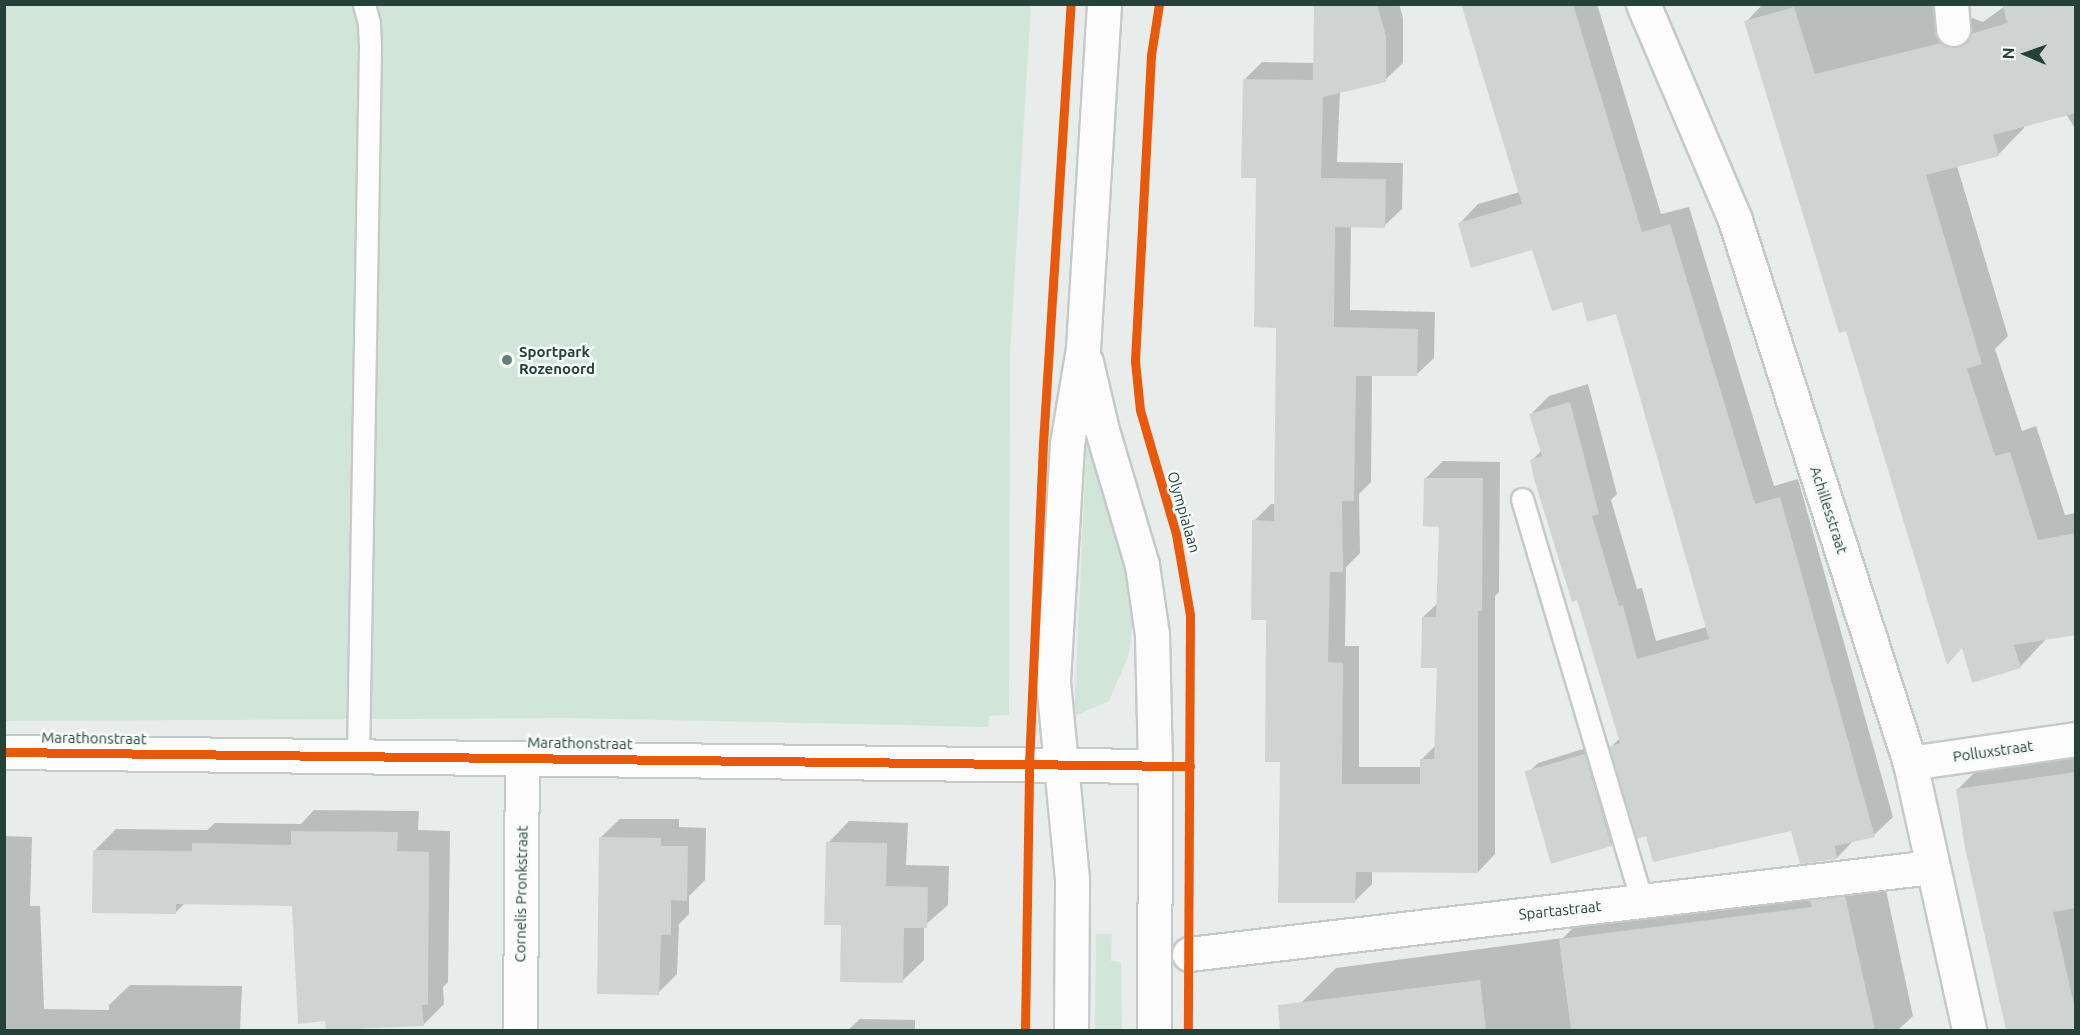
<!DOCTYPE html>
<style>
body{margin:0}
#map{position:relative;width:2080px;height:1035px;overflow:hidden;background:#e8edeb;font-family:Ubuntu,sans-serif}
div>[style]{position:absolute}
.green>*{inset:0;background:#d1e6d8}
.shadow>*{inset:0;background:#0003}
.building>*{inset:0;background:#cfd4d2;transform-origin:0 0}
.roads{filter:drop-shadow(2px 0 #c5cac8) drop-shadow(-2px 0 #c5cac8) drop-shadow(0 2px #c5cac8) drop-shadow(0 -2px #c5cac8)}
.service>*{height:21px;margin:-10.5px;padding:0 10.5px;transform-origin:10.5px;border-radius:10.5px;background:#fcfcfc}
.minor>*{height:33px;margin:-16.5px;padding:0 16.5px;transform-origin:16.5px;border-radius:16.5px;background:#fcfcfc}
.secondary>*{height:33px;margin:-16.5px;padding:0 16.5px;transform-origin:16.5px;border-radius:16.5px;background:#fcfcfc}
.cycleway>*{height:9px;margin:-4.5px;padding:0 4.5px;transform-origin:4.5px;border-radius:4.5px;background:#e8590c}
.dots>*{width:16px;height:16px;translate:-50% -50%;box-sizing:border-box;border:3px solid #f7fbf9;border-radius:50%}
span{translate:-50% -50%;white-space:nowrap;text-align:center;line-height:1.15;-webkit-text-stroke:5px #f7fbf9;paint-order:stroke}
.poi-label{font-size:15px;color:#24423a;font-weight:700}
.left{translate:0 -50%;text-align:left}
.street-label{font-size:15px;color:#24423a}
.frame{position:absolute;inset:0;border:6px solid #24423a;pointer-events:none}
.north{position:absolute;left:1996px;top:24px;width:60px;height:60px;-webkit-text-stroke:4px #f7fbf9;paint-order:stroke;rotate:272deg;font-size:16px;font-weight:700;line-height:24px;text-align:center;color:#24423a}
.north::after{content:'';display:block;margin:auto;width:21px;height:27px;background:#24423a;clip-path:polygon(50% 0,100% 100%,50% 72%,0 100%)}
</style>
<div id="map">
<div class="green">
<div style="clip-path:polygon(4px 5px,1031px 5px,1010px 354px,1009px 715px,989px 716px,988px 727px,574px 718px,5px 721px)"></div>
<div style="clip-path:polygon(1088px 411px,1136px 591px,1129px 654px,1109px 701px,1074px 716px)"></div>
<div style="clip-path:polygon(1096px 934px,1112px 934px,1111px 961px,1121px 962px,1122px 1030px,1095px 1030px)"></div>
</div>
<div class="shadow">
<div style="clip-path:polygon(1315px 4px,1399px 4px,1403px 18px,1403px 63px,1385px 80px,1340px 91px,1337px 162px,1403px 163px,1402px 209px,1384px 226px,1351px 226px,1350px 310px,1435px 312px,1434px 358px,1416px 375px,1372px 374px,1371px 482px,1359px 494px,1360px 553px,1346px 567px,1345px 646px,1359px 646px,1359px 767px,1422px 767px,1422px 759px,1436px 745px,1439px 667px,1423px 617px,1438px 603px,1441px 526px,1426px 478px,1443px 461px,1500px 462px,1499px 592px,1495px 596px,1495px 854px,1478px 872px,1372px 871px,1372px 884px,1354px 902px,1281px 761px,1268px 619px,1254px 521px,1271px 504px,1275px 504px,1277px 326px,1245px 79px,1262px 62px,1315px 63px)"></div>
<div style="clip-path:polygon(1462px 4px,1597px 4px,1661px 214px,1689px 207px,1774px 486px,1798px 479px,1893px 817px,1874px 835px,1854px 840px,1837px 858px,1793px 829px,1647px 835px,1611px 747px,1620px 738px,1578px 599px,1532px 460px,1542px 450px,1531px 414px,1549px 396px,1588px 384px,1617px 494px,1611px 500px,1637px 589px,1642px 588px,1656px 641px,1707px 627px,1617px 312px,1583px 300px,1533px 249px,1460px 223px,1478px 204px,1520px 192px)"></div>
<div style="clip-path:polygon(1763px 4px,1935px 4px,1983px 22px,2005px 6px,2076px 4px,2076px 130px,2066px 114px,2024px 125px,2024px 128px,1998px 155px,1957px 166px,2008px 336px,1995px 349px,2022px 431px,2036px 426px,2065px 515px,2076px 513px,2076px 634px,2047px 638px,2020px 667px,1963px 647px,1847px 329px,1746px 22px)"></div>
<div style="clip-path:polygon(1596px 745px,1622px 834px,1612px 845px,1527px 774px,1538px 763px)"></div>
<div style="clip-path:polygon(2076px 755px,2076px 1030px,2007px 1030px,1967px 848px,1957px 790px,1977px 770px)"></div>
<div style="clip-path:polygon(314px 810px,419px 811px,418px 830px,450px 831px,448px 982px,443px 987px,444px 1004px,423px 1025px,328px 1030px,293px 905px,185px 903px,176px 912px,95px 850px,116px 829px,207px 830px,215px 823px,301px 824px)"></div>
<div style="clip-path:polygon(620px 819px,679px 819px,679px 827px,706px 828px,705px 880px,689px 896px,689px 914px,679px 924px,677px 974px,658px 993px,600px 838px)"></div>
<div style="clip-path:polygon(849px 821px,908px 823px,906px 865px,949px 866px,948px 905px,924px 926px,924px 960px,902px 981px,843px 924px,828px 843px)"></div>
<div style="clip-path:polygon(4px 836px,32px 837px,30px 906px,40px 906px,44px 1009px,109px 1010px,109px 1005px,130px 985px,242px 986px,240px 1030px,4px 1030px)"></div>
<div style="clip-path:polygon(1880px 862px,1913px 1016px,1898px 1030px,1304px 1030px,1301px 1003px,1336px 968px,1563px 938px,1596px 905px)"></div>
<div style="clip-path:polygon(860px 1019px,915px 1020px,915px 1030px,848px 1030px)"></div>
</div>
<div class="building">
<div style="clip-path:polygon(1314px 4px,1377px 4px,1386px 36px,1386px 82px,1323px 97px,1321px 178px,1386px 179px,1385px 228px,1335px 227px,1334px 327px,1418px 329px,1417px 376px,1356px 376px,1354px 501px,1342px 501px,1343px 572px,1330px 572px,1328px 662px,1343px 663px,1342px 784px,1420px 784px,1420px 759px,1434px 759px,1437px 668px,1421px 668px,1422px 617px,1436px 617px,1439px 527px,1423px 526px,1424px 478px,1483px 478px,1482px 611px,1478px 611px,1478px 873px,1356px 872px,1355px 903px,1278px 903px,1280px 762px,1265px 762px,1266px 620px,1251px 620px,1252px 520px,1274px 521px,1276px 328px,1254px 327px,1256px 178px,1241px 178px,1243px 79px,1313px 80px)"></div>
<div style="clip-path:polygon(1461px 4px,1573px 4px,1642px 232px,1670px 224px,1755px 504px,1780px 497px,1875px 837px,1835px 846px,1837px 859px,1800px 864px,1791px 831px,1653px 862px,1646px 836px,1637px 839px,1609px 747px,1620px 743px,1577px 600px,1572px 602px,1534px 479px,1530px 460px,1542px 456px,1529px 414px,1570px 402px,1599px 514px,1592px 516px,1619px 606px,1623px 605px,1637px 659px,1709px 639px,1616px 314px,1587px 322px,1582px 302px,1552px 311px,1532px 250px,1471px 268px,1458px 223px,1522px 204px)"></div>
<div style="clip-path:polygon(2003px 4px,2076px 4px,2076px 113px,1993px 135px,1999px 156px,1926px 175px,1982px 364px,1967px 369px,1995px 456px,2010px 452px,2038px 540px,2076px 533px,2076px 635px,2014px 645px,2021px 668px,1972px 683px,1962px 648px,1947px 665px,1846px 331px,1839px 333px,1744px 21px,1794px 7px,1815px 74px,1941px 43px,1954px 48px,1963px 45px,1971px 34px,2007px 23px)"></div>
<div style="left:1585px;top:754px;width:96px;height:63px;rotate:74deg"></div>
<div style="clip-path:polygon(2076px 772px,2076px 908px,2053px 912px,2076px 1013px,2076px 1030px,2006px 1030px,1965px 848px,1956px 789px)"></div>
<div style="clip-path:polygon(291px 831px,398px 832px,397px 851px,429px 852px,428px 1005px,422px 1005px,424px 1026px,326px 1030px,325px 1021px,298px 1024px,292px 906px,176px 904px,176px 914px,92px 913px,93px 850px,192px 851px,192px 843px,291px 845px)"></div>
<div style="clip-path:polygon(599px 837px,661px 838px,661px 846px,688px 846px,687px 901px,671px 900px,671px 935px,661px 935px,659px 995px,597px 994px)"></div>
<div style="clip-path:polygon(826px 842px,887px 843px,886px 886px,928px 887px,927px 928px,904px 928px,903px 983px,840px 982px,841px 925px,824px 925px)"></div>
<div style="clip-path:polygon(1845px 896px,1875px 1030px,1571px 1030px,1559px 939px,1812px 907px,1810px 900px)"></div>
<div style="clip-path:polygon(1480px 980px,1486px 1030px,1280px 1030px,1278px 1005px)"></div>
</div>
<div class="roads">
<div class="service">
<div style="left:1522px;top:499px;width:420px;rotate:73.4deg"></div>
<div style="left:358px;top:756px;width:711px;rotate:-89.03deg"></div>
<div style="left:370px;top:45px;width:22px;rotate:-93deg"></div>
<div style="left:369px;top:23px;width:20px;rotate:-105deg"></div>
</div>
<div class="minor">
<div style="left:1643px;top:4px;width:235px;rotate:66.9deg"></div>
<div style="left:1735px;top:220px;width:571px;rotate:72.14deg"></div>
<div style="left:1910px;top:763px;width:273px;rotate:77.5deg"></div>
<div style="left:1951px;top:4px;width:25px;rotate:85deg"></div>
<div style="left:4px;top:752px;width:1151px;rotate:0.7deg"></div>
<div style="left:1910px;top:763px;width:168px;rotate:-8.2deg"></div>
<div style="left:1189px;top:954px;width:748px;rotate:-6.68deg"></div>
<div style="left:520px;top:1030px;width:272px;rotate:-89.6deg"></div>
</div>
<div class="secondary">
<div style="left:1086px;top:362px;width:70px;rotate:76.8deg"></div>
<div style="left:1102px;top:430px;width:141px;rotate:73.5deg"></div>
<div style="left:1142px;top:565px;width:70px;rotate:81.8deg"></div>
<div style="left:1152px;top:634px;width:132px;rotate:88.7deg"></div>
<div style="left:1155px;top:766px;width:264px;rotate:90.2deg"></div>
<div style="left:1071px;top:1030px;width:151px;rotate:-89.6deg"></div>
<div style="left:1072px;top:879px;width:200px;rotate:-95.5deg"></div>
<div style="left:1053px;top:680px;width:236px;rotate:-86.6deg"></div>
<div style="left:1067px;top:444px;width:97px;rotate:-80.5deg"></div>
<div style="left:1083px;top:348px;width:345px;rotate:-86.5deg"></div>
</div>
</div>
<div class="cycleway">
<div style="left:1159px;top:4px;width:52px;rotate:98.9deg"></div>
<div style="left:1151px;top:55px;width:306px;rotate:93deg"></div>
<div style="left:1135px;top:361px;width:49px;rotate:84.2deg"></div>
<div style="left:1140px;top:410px;width:129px;rotate:73.8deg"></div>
<div style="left:1176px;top:534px;width:82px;rotate:80.2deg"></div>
<div style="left:1190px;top:615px;width:415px;rotate:90.3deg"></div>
<div style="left:4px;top:752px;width:1186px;rotate:0.68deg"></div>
<div style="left:1025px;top:1030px;width:266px;rotate:-89.1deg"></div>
<div style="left:1029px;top:764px;width:321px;rotate:-87.5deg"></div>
<div style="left:1043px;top:443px;width:440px;rotate:-86.4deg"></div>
</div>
<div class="dots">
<div style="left:507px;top:360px;background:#697e78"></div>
</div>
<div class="poi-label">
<span class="left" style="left:519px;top:360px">Sportpark<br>Rozenoord</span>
</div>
<div class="street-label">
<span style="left:1829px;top:510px;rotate:72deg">Achillesstraat</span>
<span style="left:1184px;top:512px;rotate:74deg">Olympialaan</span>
<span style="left:94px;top:738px;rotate:1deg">Marathonstraat</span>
<span style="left:580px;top:743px;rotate:1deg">Marathonstraat</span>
<span style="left:1993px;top:751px;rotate:-8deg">Polluxstraat</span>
<span style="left:521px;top:894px;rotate:-89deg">Cornelis Pronkstraat</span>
<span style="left:1560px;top:910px;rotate:-6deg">Spartastraat</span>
</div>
<div class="frame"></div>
<div class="north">N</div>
</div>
